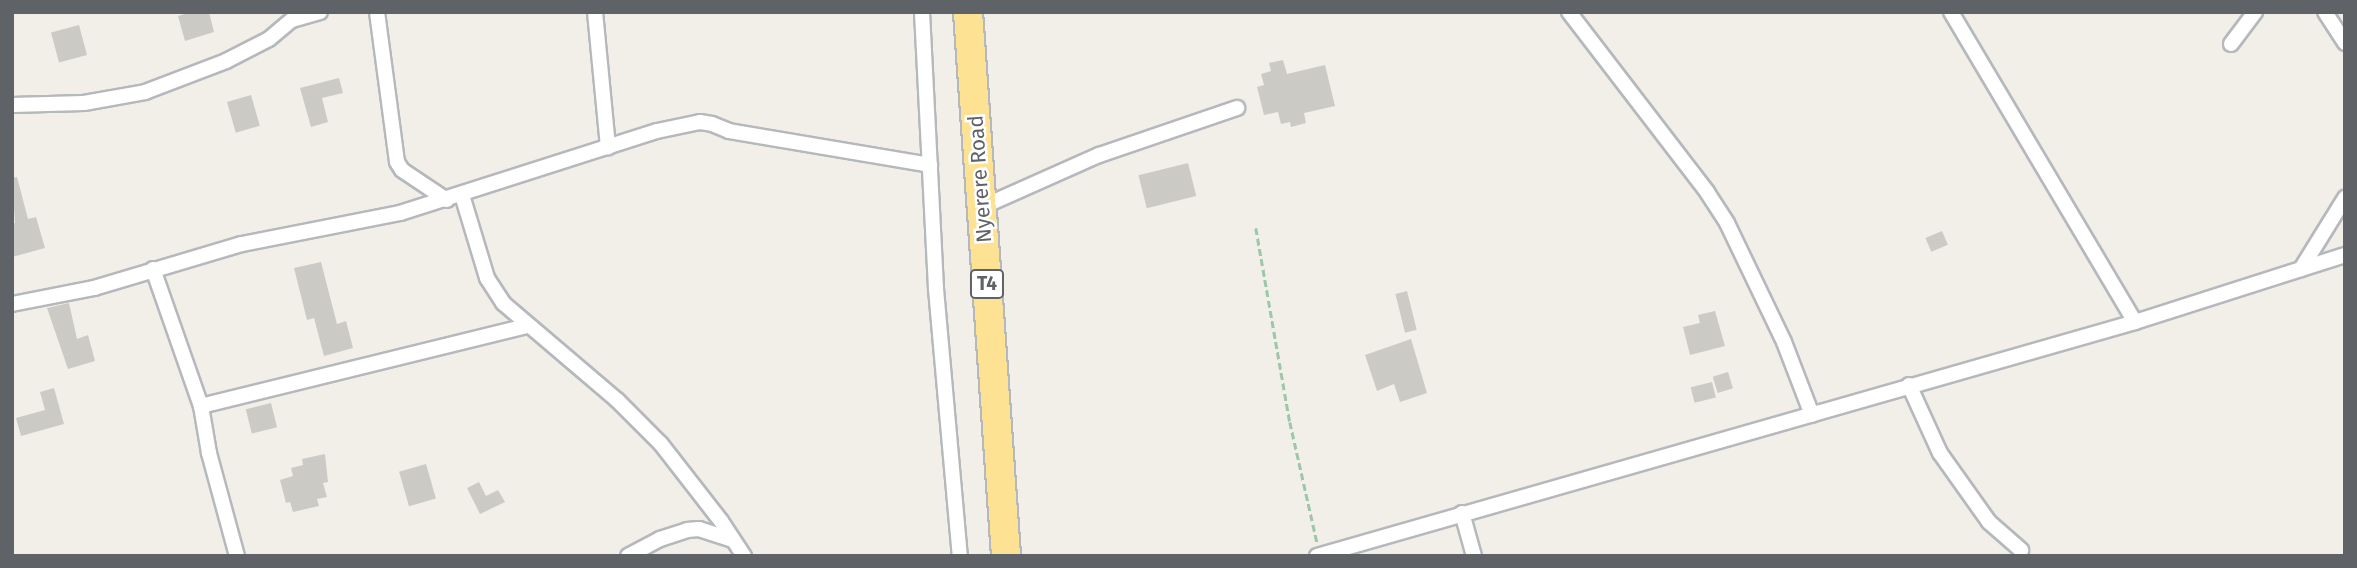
<!DOCTYPE html>
<style>
body{margin:0}
#map{position:relative;width:2357px;height:568px;overflow:hidden;background:#f1efe8;font-family:"Fira Sans",sans-serif}
div>[style]{position:absolute}
.building>*{inset:0;background:#cccac5;transform-origin:0 0}
.path>*{height:2.5px;margin-top:-1.25px;transform-origin:0;background:repeating-linear-gradient(90deg,#9cc7a9 0 7px,transparent 0 10.5px)}
.roads{filter:drop-shadow(2px 0 #b5b8bc) drop-shadow(-2px 0 #b5b8bc) drop-shadow(0 2px #b5b8bc) drop-shadow(0 -2px #b5b8bc)}
.street>*{height:14px;margin:-7px;padding:0 7px;transform-origin:7px;border-radius:7px;background:#fff}
.highway>*{height:28px;margin:-14px;padding:0 14px;transform-origin:14px;border-radius:14px;background:#fde293}
span{translate:-50% -50%;white-space:nowrap;text-align:center;line-height:1.15;-webkit-text-stroke:5px #fff;paint-order:stroke}
.shield-label span{padding:2px 5px;background:#fff;border:2px solid;border-radius:5px;-webkit-text-stroke-width:0}
.shield-label{font-size:19px;color:#5f6368;font-weight:700}
.street-label{font-size:21px;color:#5f6368}
.frame{position:absolute;inset:0;border:14px solid #5f6368;pointer-events:none}
</style>
<div id="map">
<div class="building">
<div style="clip-path:polygon(191px 12px,209px 12px,214px 32px,185px 41px,178px 16px)"></div>
<div style="left:79px;top:25px;width:31px;height:29px;rotate:75deg"></div>
<div style="clip-path:polygon(1283px 60px,1287px 74px,1325px 65px,1335px 106px,1304px 113px,1306px 123px,1291px 127px,1290px 122px,1281px 124px,1278px 112px,1264px 115px,1257px 87px,1264px 85px,1261px 74px,1271px 71px,1269px 63px)"></div>
<div style="clip-path:polygon(339px 78px,343px 93px,322px 98px,328px 122px,311px 127px,300px 88px)"></div>
<div style="left:251px;top:95px;width:32px;height:25px;rotate:74deg"></div>
<div style="left:1188px;top:163px;width:34px;height:51px;rotate:76deg"></div>
<div style="clip-path:polygon(17px 177px,28px 219px,36px 217px,45px 248px,12px 257px,12px 224px,15px 223px,12px 178px)"></div>
<div style="left:1942px;top:231px;width:15px;height:18px;rotate:67deg"></div>
<div style="clip-path:polygon(321px 262px,337px 324px,346px 321px,353px 348px,324px 356px,314px 318px,307px 320px,294px 268px)"></div>
<div style="left:1407px;top:291px;width:40px;height:12px;rotate:76deg"></div>
<div style="clip-path:polygon(69px 303px,77px 339px,88px 335px,95px 361px,68px 369px,47px 308px)"></div>
<div style="clip-path:polygon(1715px 311px,1725px 346px,1690px 355px,1683px 327px,1700px 323px,1698px 315px)"></div>
<div style="clip-path:polygon(1411px 339px,1427px 393px,1400px 402px,1394px 384px,1377px 391px,1365px 355px)"></div>
<div style="left:1728px;top:372px;width:17px;height:16px;rotate:73deg"></div>
<div style="left:1712px;top:382px;width:16px;height:22px;rotate:76deg"></div>
<div style="clip-path:polygon(54px 388px,64px 424px,21px 436px,16px 418px,45px 410px,40px 392px)"></div>
<div style="left:271px;top:403px;width:25px;height:26px;rotate:76deg"></div>
<div style="clip-path:polygon(325px 454px,328px 482px,323px 483px,327px 497px,317px 499px,319px 506px,293px 512px,290px 502px,286px 503px,280px 480px,293px 476px,291px 468px,303px 465px,302px 459px)"></div>
<div style="left:426px;top:464px;width:36px;height:28px;rotate:74deg"></div>
<div style="clip-path:polygon(479px 482px,486px 496px,498px 490px,505px 502px,480px 514px,467px 488px)"></div>
</div>
<div class="path">
<div style="left:1256px;top:228px;width:197px;rotate:80.1deg"></div>
<div style="left:1290px;top:422px;width:123px;rotate:77.3deg"></div>
</div>
<div class="roads">
<div class="street">
<div style="left:377px;top:12px;width:151px;rotate:82.4deg"></div>
<div style="left:397px;top:162px;width:9px;rotate:58deg"></div>
<div style="left:402px;top:170px;width:54px;rotate:33.7deg"></div>
<div style="left:595px;top:12px;width:136px;rotate:84.5deg"></div>
<div style="left:922px;top:12px;width:277px;rotate:87.1deg"></div>
<div style="left:936px;top:289px;width:268px;rotate:84.9deg"></div>
<div style="left:1569px;top:12px;width:227px;rotate:52.5deg"></div>
<div style="left:1707px;top:192px;width:37px;rotate:57deg"></div>
<div style="left:1727px;top:223px;width:132px;rotate:64.4deg"></div>
<div style="left:1784px;top:342px;width:78px;rotate:69deg"></div>
<div style="left:1951px;top:12px;width:360px;rotate:59.3deg"></div>
<div style="left:2325px;top:12px;width:37px;rotate:57deg"></div>
<div style="left:2231px;top:44px;width:40px;rotate:-53deg"></div>
<div style="left:12px;top:105px;width:72px;rotate:-1.6deg"></div>
<div style="left:84px;top:103px;width:62px;rotate:-10.2deg"></div>
<div style="left:145px;top:92px;width:87px;rotate:-20.9deg"></div>
<div style="left:226px;top:61px;width:48px;rotate:-27.1deg"></div>
<div style="left:269px;top:39px;width:30px;rotate:-40deg"></div>
<div style="left:292px;top:20px;width:29px;rotate:-16deg"></div>
<div style="left:462px;top:195px;width:87px;rotate:73.2deg"></div>
<div style="left:487px;top:278px;width:30px;rotate:57deg"></div>
<div style="left:503px;top:303px;width:150px;rotate:40.4deg"></div>
<div style="left:617px;top:400px;width:62px;rotate:45deg"></div>
<div style="left:661px;top:444px;width:98px;rotate:52.1deg"></div>
<div style="left:721px;top:521px;width:42px;rotate:56.7deg"></div>
<div style="left:982px;top:207px;width:128px;rotate:-24deg"></div>
<div style="left:1099px;top:155px;width:146px;rotate:-18.8deg"></div>
<div style="left:153px;top:269px;width:145px;rotate:70.7deg"></div>
<div style="left:201px;top:406px;width:48px;rotate:80.3deg"></div>
<div style="left:209px;top:453px;width:107px;rotate:74.8deg"></div>
<div style="left:2301px;top:269px;width:84px;rotate:-58.2deg"></div>
<div style="left:12px;top:304px;width:84px;rotate:-11deg"></div>
<div style="left:94px;top:288px;width:154px;rotate:-16.6deg"></div>
<div style="left:242px;top:244px;width:161px;rotate:-11.1deg"></div>
<div style="left:400px;top:213px;width:270px;rotate:-17.7deg"></div>
<div style="left:657px;top:131px;width:44px;rotate:-11.8deg"></div>
<div style="left:700px;top:122px;width:12px;rotate:9deg"></div>
<div style="left:712px;top:124px;width:18px;rotate:22deg"></div>
<div style="left:729px;top:131px;width:204px;rotate:9.6deg"></div>
<div style="left:1909px;top:385px;width:75px;rotate:65.5deg"></div>
<div style="left:1940px;top:453px;width:85px;rotate:54.6deg"></div>
<div style="left:1989px;top:522px;width:43px;rotate:41.2deg"></div>
<div style="left:201px;top:406px;width:335px;rotate:-13.8deg"></div>
<div style="left:1462px;top:513px;width:45px;rotate:74.4deg"></div>
<div style="left:628px;top:556px;width:36px;rotate:-28deg"></div>
<div style="left:660px;top:539px;width:28px;rotate:-18deg"></div>
<div style="left:687px;top:530px;width:12px;rotate:-5deg"></div>
<div style="left:699px;top:529px;width:35px;rotate:18deg"></div>
<div style="left:1317px;top:556px;width:851px;rotate:-15.96deg"></div>
<div style="left:2135px;top:322px;width:220px;rotate:-17.7deg"></div>
</div>
<div class="highway">
<div style="left:968px;top:12px;width:545px;rotate:86deg"></div>
</div>
</div>
<div class="shield-label">
<span style="left:987px;top:284px">T4</span>
</div>
<div class="street-label">
<span style="left:980px;top:179px;rotate:-94deg">Nyerere Road</span>
</div>
<div class="frame"></div>
</div>
